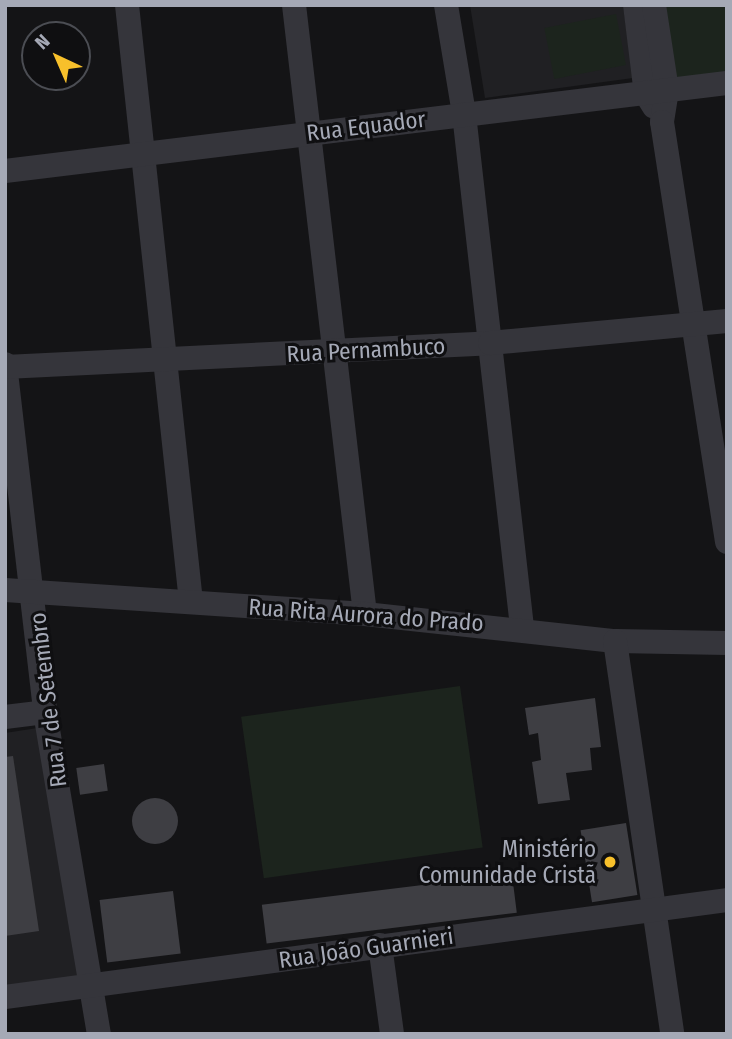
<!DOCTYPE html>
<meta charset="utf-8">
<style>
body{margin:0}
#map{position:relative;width:732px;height:1039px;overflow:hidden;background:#141416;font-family:"Fira Sans Condensed",sans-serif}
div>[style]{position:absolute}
.built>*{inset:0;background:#202023}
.green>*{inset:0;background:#1c241d;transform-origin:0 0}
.building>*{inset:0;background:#3e3e43;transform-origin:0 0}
.round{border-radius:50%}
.minor>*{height:24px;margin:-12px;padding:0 12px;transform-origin:12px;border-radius:12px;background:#35353b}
.dots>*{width:19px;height:19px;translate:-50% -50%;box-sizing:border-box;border:4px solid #0f0f11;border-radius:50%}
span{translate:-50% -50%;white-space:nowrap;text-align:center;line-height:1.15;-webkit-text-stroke:6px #0f0f11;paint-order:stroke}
.street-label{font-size:23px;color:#a5a9b6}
.poi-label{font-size:23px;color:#a5a9b6}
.right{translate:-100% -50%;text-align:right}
.frame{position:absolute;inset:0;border:7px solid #a5a9b6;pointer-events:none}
.north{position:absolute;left:21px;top:21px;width:70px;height:70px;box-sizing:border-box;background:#0f0f11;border:2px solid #4b4d53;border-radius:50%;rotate:316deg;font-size:19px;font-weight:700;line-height:28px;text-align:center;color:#a5a9b6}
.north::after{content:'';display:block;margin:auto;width:24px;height:32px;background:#f7c02b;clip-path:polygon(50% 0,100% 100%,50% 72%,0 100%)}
</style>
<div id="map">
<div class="built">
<div style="clip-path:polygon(470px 5px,623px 5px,633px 78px,485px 98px)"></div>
<div style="clip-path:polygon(44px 727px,89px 984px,5px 995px,5px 733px)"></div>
</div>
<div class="green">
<div style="clip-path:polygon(659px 5px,727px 5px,727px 76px,667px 83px)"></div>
<div style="left:616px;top:14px;width:52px;height:73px;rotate:79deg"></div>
<div style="left:460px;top:686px;width:163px;height:221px;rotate:82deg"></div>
</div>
<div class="building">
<div style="clip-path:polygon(595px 698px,601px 747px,590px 748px,592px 770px,566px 773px,570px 800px,538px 804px,532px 762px,541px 760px,538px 733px,529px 735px,525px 708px)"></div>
<div style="clip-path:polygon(13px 756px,39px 931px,5px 936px,5px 757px)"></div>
<div style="left:104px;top:764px;width:27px;height:28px;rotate:82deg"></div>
<div class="round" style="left:132px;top:798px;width:46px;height:46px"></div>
<div style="left:626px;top:823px;width:73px;height:46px;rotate:81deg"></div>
<div style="left:512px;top:874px;width:39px;height:252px;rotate:83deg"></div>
<div style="left:173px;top:891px;width:63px;height:74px;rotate:83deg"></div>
</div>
<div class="minor">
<div style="left:127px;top:5px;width:600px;rotate:83.88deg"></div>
<div style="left:294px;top:5px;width:613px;rotate:83.35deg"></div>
<div style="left:446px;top:5px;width:110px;rotate:80.6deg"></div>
<div style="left:464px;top:114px;width:516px;rotate:83.55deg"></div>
<div style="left:635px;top:5px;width:90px;rotate:83deg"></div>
<div style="left:646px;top:94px;width:15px;rotate:58deg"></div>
<div style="left:654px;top:5px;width:86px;rotate:81.3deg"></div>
<div style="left:667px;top:90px;width:32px;rotate:99deg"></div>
<div style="left:662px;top:122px;width:425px;rotate:81.2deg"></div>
<div style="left:5px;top:171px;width:727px;rotate:-6.95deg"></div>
<div style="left:5px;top:364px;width:350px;rotate:83.4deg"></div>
<div style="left:45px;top:712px;width:326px;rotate:80.5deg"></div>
<div style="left:5px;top:367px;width:486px;rotate:-2.8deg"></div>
<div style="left:490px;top:343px;width:238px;rotate:-5.3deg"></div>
<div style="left:5px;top:590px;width:361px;rotate:3.8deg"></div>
<div style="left:365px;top:614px;width:251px;rotate:6.2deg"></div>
<div style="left:615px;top:641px;width:112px;rotate:1deg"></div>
<div style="left:615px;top:641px;width:397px;rotate:81.7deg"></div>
<div style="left:5px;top:717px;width:40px;rotate:-7.1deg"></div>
<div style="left:380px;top:945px;width:90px;rotate:82.3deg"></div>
<div style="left:5px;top:997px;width:728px;rotate:-7.65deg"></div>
</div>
<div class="dots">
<div style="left:610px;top:862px;background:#f7c02b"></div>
</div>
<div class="street-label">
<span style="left:366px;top:126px;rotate:-7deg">Rua Equador</span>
<span style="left:366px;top:350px;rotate:-3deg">Rua Pernambuco</span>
<span style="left:366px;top:615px;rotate:4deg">Rua Rita Aurora do Prado</span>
<span style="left:48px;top:700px;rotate:-97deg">Rua 7 de Setembro</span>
<span style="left:366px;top:948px;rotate:-8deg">Rua João Guarnieri</span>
</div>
<div class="poi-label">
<span class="right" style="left:596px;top:862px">Ministério<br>Comunidade Cristã</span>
</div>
<div class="frame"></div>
<div class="north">N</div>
</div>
